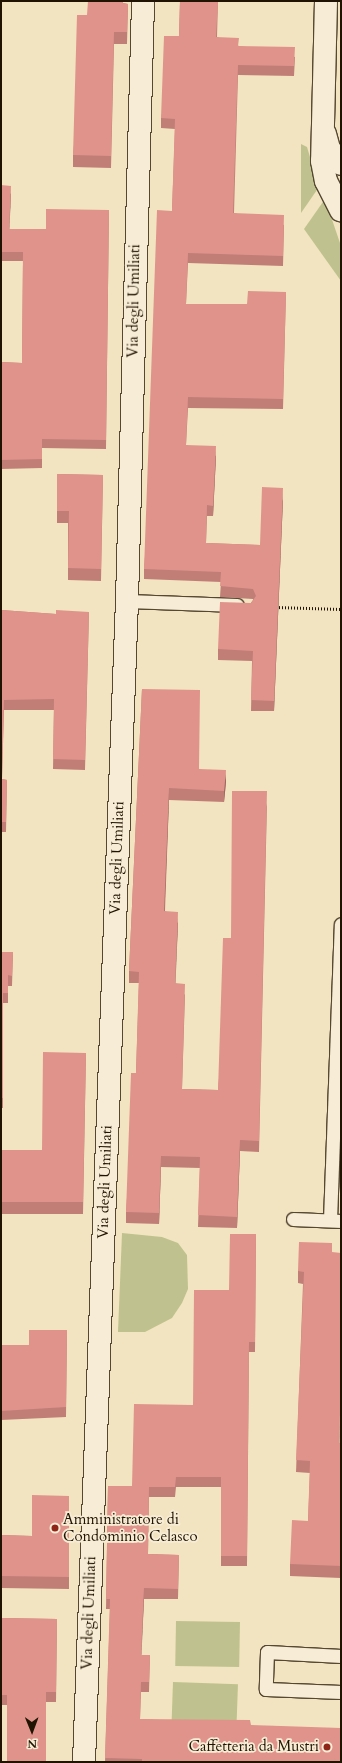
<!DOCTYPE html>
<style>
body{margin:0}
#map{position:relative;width:342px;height:1763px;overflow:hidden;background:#f2e4c0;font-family:Cardo,serif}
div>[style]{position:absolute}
.green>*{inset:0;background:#bfc28e;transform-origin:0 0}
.path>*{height:2.5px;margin-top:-1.25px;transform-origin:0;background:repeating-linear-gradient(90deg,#211301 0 1px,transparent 0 3px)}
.roads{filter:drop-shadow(1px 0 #554731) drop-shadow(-1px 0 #554731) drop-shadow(0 1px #554731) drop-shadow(0 -1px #554731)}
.lane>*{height:13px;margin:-6.5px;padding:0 6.5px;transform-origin:6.5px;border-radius:6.5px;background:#f7edd6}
.street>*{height:22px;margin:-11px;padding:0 11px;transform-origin:11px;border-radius:11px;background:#f7edd6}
.wall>*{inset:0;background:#c17e77}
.shaded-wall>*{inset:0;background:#9d6761}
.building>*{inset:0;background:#e0938a}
.dots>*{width:11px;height:11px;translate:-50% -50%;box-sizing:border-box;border:2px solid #f7edd6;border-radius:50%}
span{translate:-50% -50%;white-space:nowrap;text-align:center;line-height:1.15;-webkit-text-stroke:3.5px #f7edd6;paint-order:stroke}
.street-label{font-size:15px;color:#211301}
.poi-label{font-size:15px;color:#211301}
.left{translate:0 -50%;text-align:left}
.right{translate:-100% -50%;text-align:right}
.frame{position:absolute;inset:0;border:2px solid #211301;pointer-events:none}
.north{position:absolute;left:12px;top:1711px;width:40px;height:40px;-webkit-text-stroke:3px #f7edd6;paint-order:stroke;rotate:179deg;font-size:11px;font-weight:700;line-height:16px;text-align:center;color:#211301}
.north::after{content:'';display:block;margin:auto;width:14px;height:18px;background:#211301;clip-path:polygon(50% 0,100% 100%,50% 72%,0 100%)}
</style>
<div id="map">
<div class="green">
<div style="clip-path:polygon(301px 144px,307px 147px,319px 187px,301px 213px)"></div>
<div style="clip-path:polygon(325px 199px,341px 246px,341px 281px,304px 229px)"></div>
<div style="clip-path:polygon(122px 1233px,162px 1237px,178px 1243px,187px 1255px,188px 1289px,182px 1303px,172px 1318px,145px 1332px,118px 1332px)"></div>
<div style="left:176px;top:1621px;width:64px;height:45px;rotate:1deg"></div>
<div style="left:173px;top:1682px;width:65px;height:43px;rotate:2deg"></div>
</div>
<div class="path">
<div style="left:276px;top:607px;width:65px;rotate:1.8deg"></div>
</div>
<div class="roads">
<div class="lane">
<div style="left:127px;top:601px;width:110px;rotate:2.1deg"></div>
<div style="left:293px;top:1219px;width:48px;rotate:2.4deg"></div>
<div style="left:330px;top:1220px;width:296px;rotate:-87.9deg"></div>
<div style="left:341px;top:1656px;width:74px;rotate:-176.9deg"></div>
<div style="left:267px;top:1652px;width:37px;rotate:92deg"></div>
<div style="left:266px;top:1689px;width:75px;rotate:2.3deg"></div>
</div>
<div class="street">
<div style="left:326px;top:1px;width:160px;rotate:91.4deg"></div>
<div style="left:322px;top:161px;width:20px;rotate:79deg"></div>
<div style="left:326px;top:181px;width:33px;rotate:63deg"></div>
<div style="left:325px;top:134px;width:16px;rotate:75deg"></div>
<div style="left:329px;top:149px;width:19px;rotate:51deg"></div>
<div style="left:84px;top:1762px;width:1162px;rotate:-87.88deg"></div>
<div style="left:127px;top:601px;width:600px;rotate:-88.47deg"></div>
</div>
</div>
<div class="wall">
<div style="clip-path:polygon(180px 1px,218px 1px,217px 37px,239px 46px,295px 57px,294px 76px,238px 75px,234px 213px,284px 225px,283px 266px,188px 263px,186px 304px,247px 304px,286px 292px,283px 409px,188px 408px,186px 445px,216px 456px,213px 516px,207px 516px,206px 543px,260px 545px,283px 499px,274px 711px,251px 711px,252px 661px,218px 660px,218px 649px,253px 600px,253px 599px,220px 597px,221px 582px,144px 579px,144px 569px,172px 211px,175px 129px,161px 128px,161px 118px,179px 36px)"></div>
<div style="clip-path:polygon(123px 3px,128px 4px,127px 44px,114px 44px,111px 168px,73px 167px,73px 155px,87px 15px)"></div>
<div style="clip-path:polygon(1px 185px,11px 194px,9px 229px,46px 229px,109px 210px,106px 449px,42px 448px,42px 468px,1px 469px,1px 362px,22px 363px,23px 261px,1px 261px)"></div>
<div style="clip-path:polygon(57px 474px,103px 475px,101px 581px,68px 580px,68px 523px,57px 523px)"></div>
<div style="clip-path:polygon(1px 610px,56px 614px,89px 612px,85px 770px,53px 769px,54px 710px,4px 710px,2px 779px,7px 780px,6px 832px,1px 832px)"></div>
<div style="clip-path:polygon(142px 689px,199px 769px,226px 782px,224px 802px,169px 800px,165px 911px,178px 923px,175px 983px,185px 995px,182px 1089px,218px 1090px,231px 938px,267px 803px,259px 1152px,240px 1151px,237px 1228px,198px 1227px,200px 1168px,161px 1167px,159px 1224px,126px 1223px,126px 1212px,136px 1073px,139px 983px,129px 983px,129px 971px)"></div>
<div style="clip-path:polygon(1px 952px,13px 952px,12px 986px,8px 986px,8px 1003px,3px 1003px,3px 1108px,1px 1108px)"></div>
<div style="clip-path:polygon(86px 1053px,83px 1214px,1px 1214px,1px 1150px,42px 1150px)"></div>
<div style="clip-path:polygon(256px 1234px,255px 1352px,249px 1352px,247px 1566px,221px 1566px,221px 1487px,176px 1487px,175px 1497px,149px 1497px,148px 1554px,179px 1555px,178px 1599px,144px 1599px,141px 1655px,150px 1655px,149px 1692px,141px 1692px,140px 1719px,251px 1725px,341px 1762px,105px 1762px,110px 1609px,106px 1609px,108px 1486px,132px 1486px,193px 1405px,229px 1290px)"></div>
<div style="clip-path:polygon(332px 1252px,339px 1443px,341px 1443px,341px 1578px,290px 1576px,290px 1564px,308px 1521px,310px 1473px,296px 1472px,303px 1284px,298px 1283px,298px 1271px)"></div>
<div style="clip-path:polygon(67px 1330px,66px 1417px,1px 1420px,1px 1345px,29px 1345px)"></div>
<div style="clip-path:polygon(69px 1496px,69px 1589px,1px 1588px,1px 1535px,32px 1536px)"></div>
<div style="clip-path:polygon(1px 1618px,57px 1619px,56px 1702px,46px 1702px,7px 1705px,1px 1705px)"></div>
</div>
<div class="shaded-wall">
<div style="clip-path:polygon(11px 186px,11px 194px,9px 238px,9px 229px)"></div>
<div style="clip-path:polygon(216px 446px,216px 456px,213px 516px,213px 506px)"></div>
<div style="clip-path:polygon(283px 488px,283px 499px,274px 711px,274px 701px)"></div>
<div style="clip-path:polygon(226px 770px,226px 782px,224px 802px,224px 791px)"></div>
<div style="clip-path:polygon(169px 788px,169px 800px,164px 923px,164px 911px)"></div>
<div style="clip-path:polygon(178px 912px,178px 923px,175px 995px,175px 983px)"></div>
<div style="clip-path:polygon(240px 1140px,240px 1151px,237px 1228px,237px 1217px)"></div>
<div style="clip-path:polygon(161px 1156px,161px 1167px,159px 1224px,159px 1213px)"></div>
<div style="clip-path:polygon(341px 1386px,341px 1398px,339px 1455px,339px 1443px)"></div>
<div style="clip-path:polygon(144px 1588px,144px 1599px,141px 1665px,141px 1655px)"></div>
</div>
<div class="building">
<div style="clip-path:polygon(88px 1px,123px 1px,123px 3px,128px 4px,127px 32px,114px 32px,111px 156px,73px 155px,77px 15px,87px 15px)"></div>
<div style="clip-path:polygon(180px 1px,218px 1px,216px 37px,239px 38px,238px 46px,295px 47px,294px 66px,238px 65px,233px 213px,284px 215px,283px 256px,188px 253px,186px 304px,247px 304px,248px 291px,286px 292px,283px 399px,188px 397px,186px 445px,216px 446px,213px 506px,207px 505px,206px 543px,260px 545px,262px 487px,283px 488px,274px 701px,251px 700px,253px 651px,218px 649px,220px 602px,251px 603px,256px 596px,253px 589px,220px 586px,221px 572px,144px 569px,157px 210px,172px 211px,175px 119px,161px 118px,164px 36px,179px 36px)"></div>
<div style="clip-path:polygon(1px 185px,11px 186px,9px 229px,46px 229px,46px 209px,109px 210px,106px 440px,42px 439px,42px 459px,1px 460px,1px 362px,22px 363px,23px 252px,1px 252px)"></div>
<div style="clip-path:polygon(57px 474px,103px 475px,101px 569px,68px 568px,69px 511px,57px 511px)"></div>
<div style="clip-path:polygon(1px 610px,56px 614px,56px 610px,89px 612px,85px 760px,53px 759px,54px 699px,4px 700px,2px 779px,7px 780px,6px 822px,1px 822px)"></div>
<div style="clip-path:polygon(142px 689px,200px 690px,199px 769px,226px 770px,224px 791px,169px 788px,164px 911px,178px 912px,175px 983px,185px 984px,182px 1089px,218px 1090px,223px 938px,231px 938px,232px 791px,267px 791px,259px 1141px,240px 1140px,237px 1217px,198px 1215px,200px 1157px,161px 1156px,159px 1213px,126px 1212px,131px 1073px,136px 1073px,139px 972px,129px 971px)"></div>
<div style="clip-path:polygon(1px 952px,13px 952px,12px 976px,8px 975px,8px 993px,3px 993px,3px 1098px,1px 1098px)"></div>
<div style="clip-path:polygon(43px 1052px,86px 1053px,83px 1202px,1px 1202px,1px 1150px,42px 1150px)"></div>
<div style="clip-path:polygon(230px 1234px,256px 1234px,255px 1342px,249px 1342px,247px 1556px,221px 1556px,221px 1477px,176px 1477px,175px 1487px,149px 1487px,148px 1554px,179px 1555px,178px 1589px,144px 1588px,141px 1655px,150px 1655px,149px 1682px,141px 1682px,140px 1719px,250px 1720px,251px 1725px,341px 1728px,341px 1762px,142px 1762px,142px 1759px,105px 1758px,110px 1599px,106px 1599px,108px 1486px,132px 1486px,134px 1404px,193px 1405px,194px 1290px,229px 1290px)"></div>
<div style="clip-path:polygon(299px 1242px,332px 1243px,332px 1252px,341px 1253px,341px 1386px,339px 1443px,341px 1443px,341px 1566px,290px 1564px,292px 1520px,308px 1521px,310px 1461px,296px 1460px,304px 1272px,298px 1271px)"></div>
<div style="clip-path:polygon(29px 1330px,67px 1330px,66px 1407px,1px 1411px,1px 1345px,29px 1345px)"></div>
<div style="clip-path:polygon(32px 1495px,69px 1496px,69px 1577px,1px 1576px,1px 1535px,32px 1536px)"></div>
<div style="clip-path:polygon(1px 1618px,57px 1619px,56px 1692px,46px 1692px,46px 1762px,7px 1762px,7px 1695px,1px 1695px)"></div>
</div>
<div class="dots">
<div style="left:55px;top:1528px;background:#8f2418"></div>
<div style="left:327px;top:1747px;background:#8f2418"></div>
</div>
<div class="street-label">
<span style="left:134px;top:301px;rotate:-89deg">Via degli Umiliati</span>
<span style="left:117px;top:858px;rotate:-88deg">Via degli Umiliati</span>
<span style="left:105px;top:1182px;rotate:-88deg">Via degli Umiliati</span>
<span style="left:89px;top:1613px;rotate:-88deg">Via degli Umiliati</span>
</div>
<div class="poi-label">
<span class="left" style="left:63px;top:1528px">Amministratore di<br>Condominio Celasco</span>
<span class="right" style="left:319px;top:1747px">Caffetteria da Mustri</span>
</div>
<div class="frame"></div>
<div class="north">N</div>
</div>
